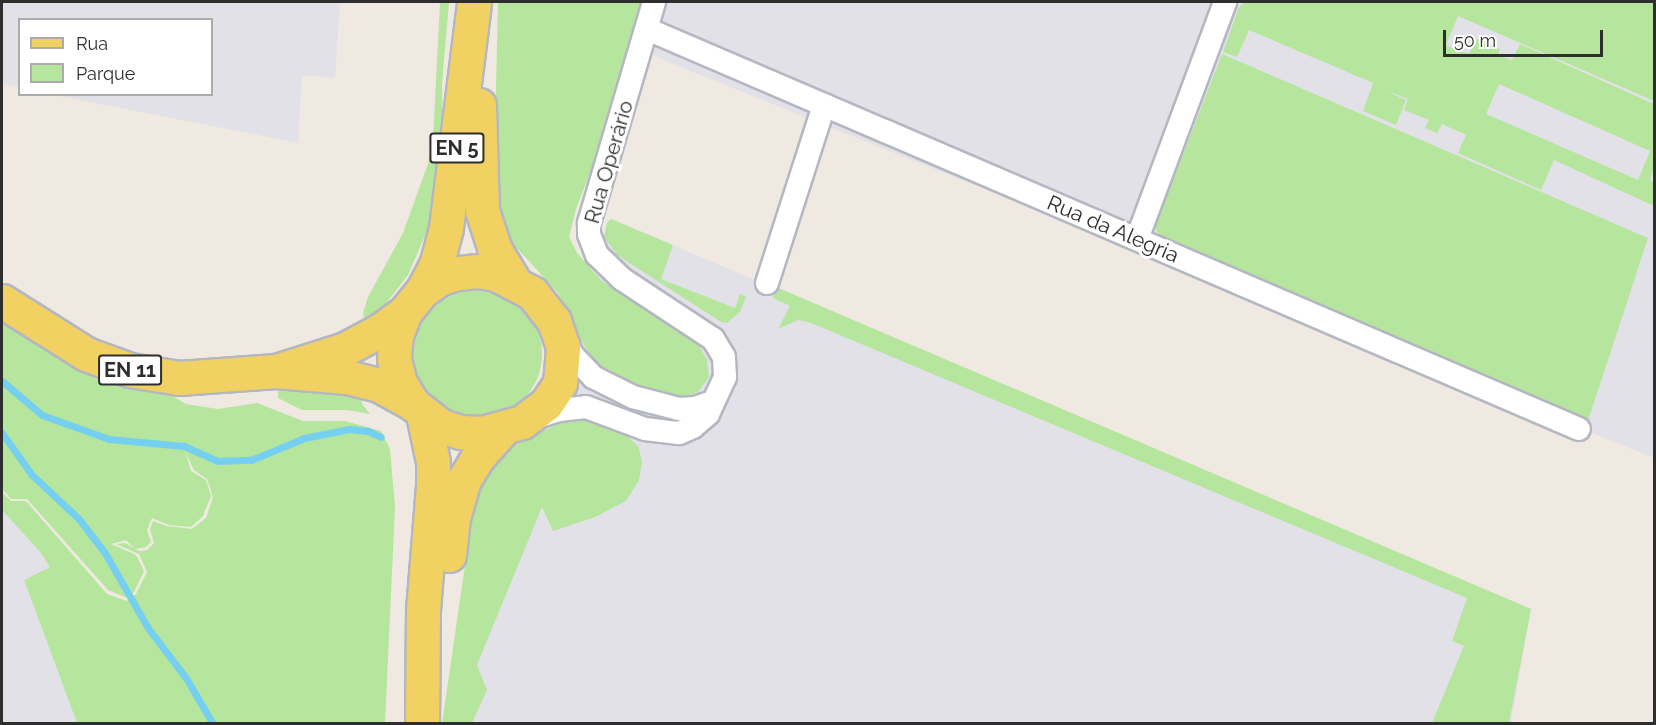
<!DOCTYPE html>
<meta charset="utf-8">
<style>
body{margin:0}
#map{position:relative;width:1656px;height:725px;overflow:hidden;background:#efe9e1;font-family:Raleway,sans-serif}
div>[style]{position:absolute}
.industrial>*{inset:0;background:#e3e1e8}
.green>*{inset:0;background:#b6e59e}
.round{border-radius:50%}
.stream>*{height:7px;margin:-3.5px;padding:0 3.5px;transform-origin:3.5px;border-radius:3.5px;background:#75cff0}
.roads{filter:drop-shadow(2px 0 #b4b7c1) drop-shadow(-2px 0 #b4b7c1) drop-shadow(0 2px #b4b7c1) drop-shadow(0 -2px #b4b7c1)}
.street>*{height:22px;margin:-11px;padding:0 11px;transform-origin:11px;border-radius:11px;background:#fff}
.primary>*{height:33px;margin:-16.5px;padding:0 16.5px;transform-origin:16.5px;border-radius:16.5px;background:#f2d163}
span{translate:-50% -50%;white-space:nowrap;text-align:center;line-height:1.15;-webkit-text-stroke:6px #fff;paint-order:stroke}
.shield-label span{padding:2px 4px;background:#fff;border:2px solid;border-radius:4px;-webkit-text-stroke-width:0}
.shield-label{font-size:20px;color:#2e2e2e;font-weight:700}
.street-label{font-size:21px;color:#2e2e2e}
.frame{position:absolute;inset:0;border:3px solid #2e2e2e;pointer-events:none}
.legend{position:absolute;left:18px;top:18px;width:195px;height:78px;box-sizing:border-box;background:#fff;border:2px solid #ababab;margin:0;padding:8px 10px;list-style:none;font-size:18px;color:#2e2e2e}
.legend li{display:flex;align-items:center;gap:12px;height:30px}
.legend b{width:30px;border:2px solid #ababab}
.scale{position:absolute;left:1443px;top:30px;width:160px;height:27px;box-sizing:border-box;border:3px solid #2e2e2e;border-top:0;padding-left:8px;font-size:18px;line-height:21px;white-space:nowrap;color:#2e2e2e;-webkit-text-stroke:4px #fff;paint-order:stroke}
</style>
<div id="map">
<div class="industrial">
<div style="clip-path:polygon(2px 2px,340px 2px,335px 78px,302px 75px,298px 143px,55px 95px,212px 94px,212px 20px,20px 20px,19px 87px,2px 84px)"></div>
<div style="clip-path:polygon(505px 2px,1654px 2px,1654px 458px,658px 58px,613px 17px)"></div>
<div style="clip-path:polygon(611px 219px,1531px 609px,1511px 723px,454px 724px,511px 447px,537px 434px,554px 419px,576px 376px,583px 333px)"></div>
<div style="clip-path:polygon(2px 510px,41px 553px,51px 567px,24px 580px,77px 723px,2px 723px)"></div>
</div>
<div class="green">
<div style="clip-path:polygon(440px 2px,449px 2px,442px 84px,443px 148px,430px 224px,408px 275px,383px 307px,365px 322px,363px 313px,368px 297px,403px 233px,428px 164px,433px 139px)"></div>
<div style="clip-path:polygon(498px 2px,645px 2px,618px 100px,576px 209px,569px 237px,577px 253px,602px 281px,700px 347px,707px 360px,709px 377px,698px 392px,682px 398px,665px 395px,607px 372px,594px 362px,584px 345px,558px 293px,516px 247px,503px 228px,496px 202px,494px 169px)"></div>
<div style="clip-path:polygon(evenodd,1246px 2px,1654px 2px,1654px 101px,1458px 16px,1446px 45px,1469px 54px,1477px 39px,1500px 49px,1498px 55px,1512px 60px,1520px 44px,1654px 104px,1654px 168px,1650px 180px,1654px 182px,1654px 206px,1554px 160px,1541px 190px,1458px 153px,1466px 135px,1442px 124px,1437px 133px,1425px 128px,1429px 120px,1404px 110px,1408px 99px,1384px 90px,1406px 100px,1396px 125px,1363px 111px,1373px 83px,1249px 30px,1237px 57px,1223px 52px,1239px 7px,1246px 2px,1499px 84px,1650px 151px,1638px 180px,1486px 114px,1499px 84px)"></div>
<div style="clip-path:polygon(1222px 54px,1648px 238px,1585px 430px,1164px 245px,1155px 227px)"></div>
<div style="clip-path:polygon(611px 219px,673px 245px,661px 279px,735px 308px,740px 294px,746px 297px,740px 312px,727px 323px,721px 322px,617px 255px,604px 237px,607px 223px)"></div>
<div style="clip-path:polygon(776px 287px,1531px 609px,1509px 723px,1432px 723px,1464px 646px,1452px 641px,1467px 598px,811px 323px,798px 320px,778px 329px,790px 306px,773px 298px)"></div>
<div class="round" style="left:414px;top:290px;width:128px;height:128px"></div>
<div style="clip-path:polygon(2px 323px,86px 370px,169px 394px,186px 404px,218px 409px,257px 403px,303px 421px,345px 421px,381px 431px,390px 449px,395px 507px,385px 723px,77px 723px,24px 580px,50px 567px,41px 553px,2px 510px,2px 492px,11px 501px,26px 501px,107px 594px,127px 601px,136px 594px,147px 572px,139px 554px,116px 544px,125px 543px,139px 551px,147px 550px,154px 543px,150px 529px,153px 521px,167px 526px,192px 529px,206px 518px,213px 497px,207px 479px,194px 470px,185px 451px,191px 471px,206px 480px,211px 496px,203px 516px,191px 527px,169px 525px,152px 518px,147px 530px,151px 542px,146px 547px,135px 549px,126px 540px,111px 544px,136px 555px,144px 571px,134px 592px,127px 598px,108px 590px,27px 499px,11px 499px,2px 489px)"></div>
<div style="clip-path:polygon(282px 388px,359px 391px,362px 404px,370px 414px,347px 410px,302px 410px,278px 398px,278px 392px)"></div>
<div style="clip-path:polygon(580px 418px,596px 420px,625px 434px,638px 446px,642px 461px,639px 480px,626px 501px,595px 517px,553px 531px,542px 507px,477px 665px,487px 690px,472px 723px,442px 724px,473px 510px,483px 476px,511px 447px,562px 422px)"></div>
</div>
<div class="stream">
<div style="left:2px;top:381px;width:52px;rotate:40.4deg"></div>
<div style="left:42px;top:415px;width:71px;rotate:19.7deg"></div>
<div style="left:109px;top:439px;width:75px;rotate:5.3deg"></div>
<div style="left:184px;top:446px;width:36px;rotate:24deg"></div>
<div style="left:217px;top:461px;width:34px;rotate:-2deg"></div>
<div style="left:251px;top:460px;width:57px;rotate:-22.5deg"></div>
<div style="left:304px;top:438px;width:46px;rotate:-11.3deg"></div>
<div style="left:349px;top:429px;width:19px;rotate:6deg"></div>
<div style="left:368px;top:431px;width:14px;rotate:25deg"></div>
<div style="left:2px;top:433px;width:52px;rotate:54.5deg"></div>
<div style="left:32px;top:475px;width:64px;rotate:43.1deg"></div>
<div style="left:79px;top:519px;width:43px;rotate:52.6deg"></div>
<div style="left:105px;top:553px;width:86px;rotate:60.2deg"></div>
<div style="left:148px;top:628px;width:63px;rotate:52.8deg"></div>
<div style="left:186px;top:678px;width:53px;rotate:59.6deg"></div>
</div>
<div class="roads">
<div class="street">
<div style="left:647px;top:29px;width:1014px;rotate:23.23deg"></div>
<div style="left:1137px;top:239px;width:253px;rotate:-69.6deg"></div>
<div style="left:767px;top:283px;width:187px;rotate:-72.2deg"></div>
<div style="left:561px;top:337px;width:24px;rotate:57deg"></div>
<div style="left:574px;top:357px;width:28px;rotate:46deg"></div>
<div style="left:593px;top:377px;width:45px;rotate:26.6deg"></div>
<div style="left:633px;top:397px;width:48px;rotate:14.6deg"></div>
<div style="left:679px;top:409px;width:16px;rotate:-4deg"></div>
<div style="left:695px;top:408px;width:18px;rotate:-19deg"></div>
<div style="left:534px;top:418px;width:26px;rotate:-18deg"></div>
<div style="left:559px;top:410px;width:27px;rotate:-6deg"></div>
<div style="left:586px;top:407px;width:63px;rotate:20.4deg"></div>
<div style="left:645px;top:429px;width:34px;rotate:7deg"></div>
<div style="left:679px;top:433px;width:15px;rotate:-23deg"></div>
<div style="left:693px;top:427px;width:20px;rotate:-41deg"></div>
<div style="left:708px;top:414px;width:41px;rotate:-65.3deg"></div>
<div style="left:725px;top:377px;width:20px;rotate:-93deg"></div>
<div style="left:724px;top:357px;width:21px;rotate:-121deg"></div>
<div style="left:713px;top:339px;width:109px;rotate:-146.6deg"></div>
<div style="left:622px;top:279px;width:35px;rotate:-136deg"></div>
<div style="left:597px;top:255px;width:22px;rotate:-111deg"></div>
<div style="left:589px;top:234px;width:11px;rotate:-90deg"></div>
<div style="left:589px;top:223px;width:230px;rotate:-73.6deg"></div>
</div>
<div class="primary">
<div style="left:479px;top:105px;width:105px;rotate:88.4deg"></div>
<div style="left:482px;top:210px;width:40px;rotate:72deg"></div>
<div style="left:494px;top:248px;width:39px;rotate:59deg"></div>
<div style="left:2px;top:301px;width:99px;rotate:32.2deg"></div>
<div style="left:86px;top:354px;width:47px;rotate:20deg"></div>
<div style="left:130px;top:370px;width:50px;rotate:9.3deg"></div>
<div style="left:179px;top:378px;width:97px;rotate:-4.1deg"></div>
<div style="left:276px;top:371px;width:71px;rotate:4.8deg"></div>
<div style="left:347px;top:377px;width:33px;rotate:14deg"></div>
<div style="left:379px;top:385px;width:39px;rotate:29deg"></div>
<div style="left:405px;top:312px;width:25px;rotate:111deg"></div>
<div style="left:396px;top:335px;width:24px;rotate:95deg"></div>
<div style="left:394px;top:359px;width:25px;rotate:76deg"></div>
<div style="left:400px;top:383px;width:25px;rotate:58deg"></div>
<div style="left:413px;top:404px;width:36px;rotate:38deg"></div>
<div style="left:441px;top:426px;width:21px;rotate:17deg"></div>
<div style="left:461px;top:432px;width:21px;rotate:3deg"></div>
<div style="left:482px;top:433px;width:41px;rotate:-15.4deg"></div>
<div style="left:522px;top:422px;width:30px;rotate:-37deg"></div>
<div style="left:546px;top:404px;width:25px;rotate:-56deg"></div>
<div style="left:560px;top:383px;width:36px;rotate:-85deg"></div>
<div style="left:563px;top:347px;width:28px;rotate:-109deg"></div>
<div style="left:554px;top:321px;width:36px;rotate:-128deg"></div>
<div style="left:532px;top:293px;width:41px;rotate:-152.2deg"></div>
<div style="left:496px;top:274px;width:19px;rotate:-171deg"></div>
<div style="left:477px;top:271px;width:20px;rotate:174deg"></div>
<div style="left:457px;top:273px;width:19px;rotate:162deg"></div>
<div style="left:439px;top:279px;width:19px;rotate:145deg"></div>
<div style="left:276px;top:371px;width:72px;rotate:-17.7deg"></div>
<div style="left:345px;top:349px;width:38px;rotate:-28deg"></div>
<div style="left:379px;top:331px;width:32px;rotate:-36deg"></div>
<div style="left:405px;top:312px;width:28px;rotate:-51deg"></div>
<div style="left:423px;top:290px;width:31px;rotate:-63deg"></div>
<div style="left:437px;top:262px;width:35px;rotate:-75deg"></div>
<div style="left:446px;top:228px;width:228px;rotate:-82.9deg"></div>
<div style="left:449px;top:555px;width:37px;rotate:-84deg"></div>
<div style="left:453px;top:518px;width:40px;rotate:-74deg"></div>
<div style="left:464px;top:480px;width:26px;rotate:-59deg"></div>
<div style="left:477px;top:458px;width:39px;rotate:-48deg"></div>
<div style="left:422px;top:724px;width:114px;rotate:-89.5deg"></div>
<div style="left:423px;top:610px;width:123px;rotate:-85.4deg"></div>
<div style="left:433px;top:487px;width:25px;rotate:-90deg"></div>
<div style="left:433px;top:462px;width:49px;rotate:-101.8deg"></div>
</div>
</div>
<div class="shield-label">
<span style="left:457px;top:148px">EN 5</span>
<span style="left:130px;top:370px">EN 11</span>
</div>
<div class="street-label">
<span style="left:609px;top:162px;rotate:-74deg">Rua Operário</span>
<span style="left:1113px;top:229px;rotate:23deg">Rua da Alegria</span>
</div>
<div class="frame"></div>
<ul class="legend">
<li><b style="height:8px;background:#f2d163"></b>Rua</li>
<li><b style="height:16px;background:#b6e59e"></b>Parque</li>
</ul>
<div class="scale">50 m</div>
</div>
